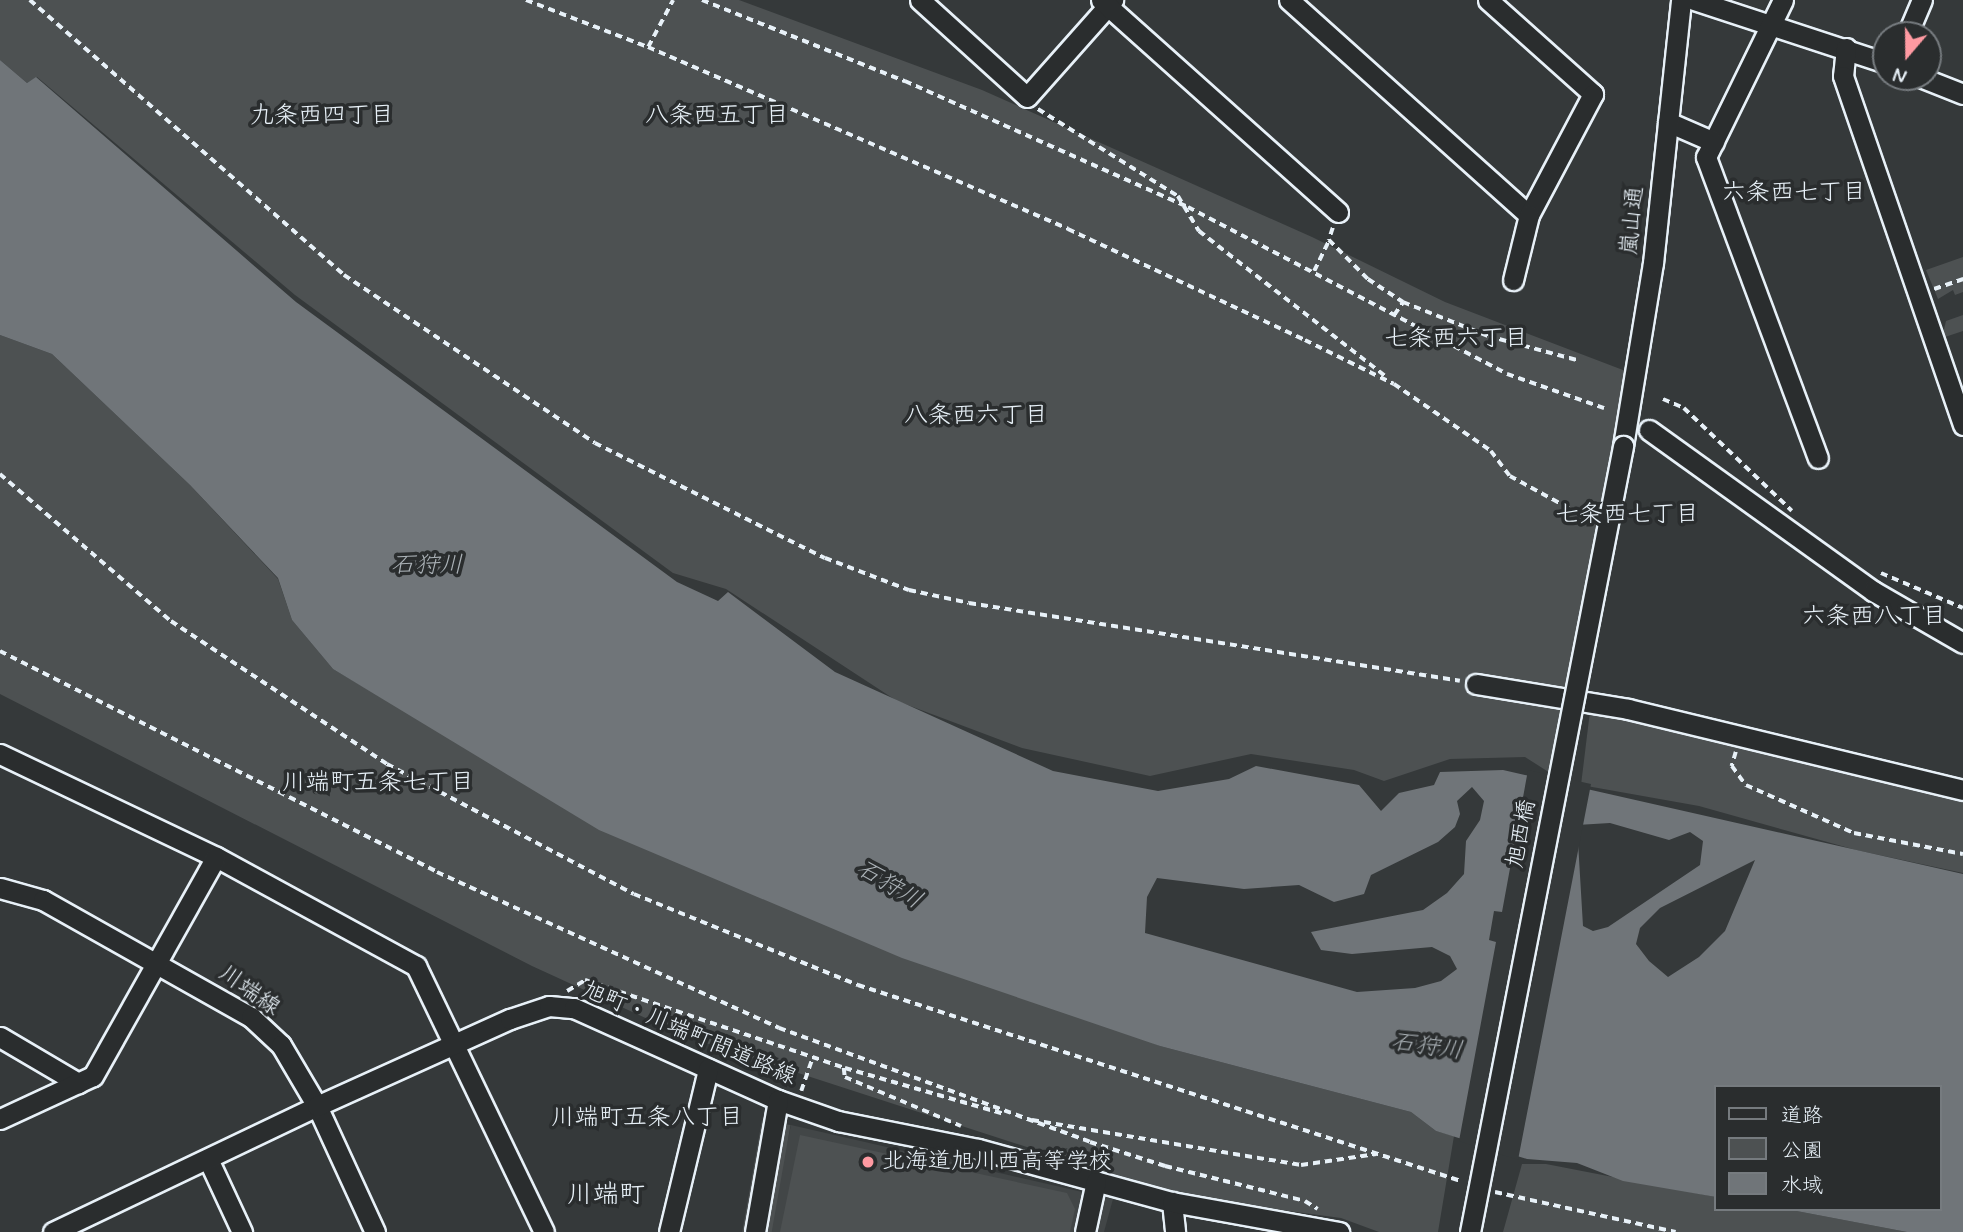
<!DOCTYPE html>
<meta charset="utf-8">
<style>
body{margin:0}
#map{position:relative;width:1963px;height:1232px;overflow:hidden;background:#35393a;font-family:Mynerve,"Klee One",sans-serif}
div>[style]{position:absolute}
.built>*{inset:0;background:#424647}
.green>*{inset:0;background:#4d5152;transform-origin:0 0}
.water>*{inset:0;background:#707579}
.pier>*{inset:0;background:#35393a}
.path>*{height:3.5px;margin-top:-1.75px;transform-origin:0;background:repeating-linear-gradient(90deg,#e8f1f8 0 7px,transparent 0 12px)}
.roads{filter:drop-shadow(2px 0 #e8f1f8) drop-shadow(-2px 0 #e8f1f8) drop-shadow(0 2px #e8f1f8) drop-shadow(0 -2px #e8f1f8)}
.minor>*{height:19px;margin:-9.5px;padding:0 9.5px;transform-origin:9.5px;border-radius:9.5px;background:#2a2d2e}
.bridges{filter:drop-shadow(2px 0 #e8f1f8) drop-shadow(-2px 0 #e8f1f8) drop-shadow(0 2px #e8f1f8) drop-shadow(0 -2px #e8f1f8)}
.minor-bridge>*{height:19px;margin:-9.5px;padding:0 9.5px;transform-origin:9.5px;border-radius:9.5px;background:#2a2d2e}
.dots>*{width:19px;height:19px;translate:-50% -50%;box-sizing:border-box;border:4px solid #2a2d2e;border-radius:50%}
span{translate:-50% -50%;white-space:nowrap;text-align:center;line-height:1.15;-webkit-text-stroke:7px #2a2d2e;paint-order:stroke}
.street-label{font-size:23px;color:#e8f1f8}
.poi-label{font-size:23px;color:#e8f1f8}
.left{translate:0 -50%;text-align:left}
.neighbourhood-label{font-size:24px;color:#e8f1f8}
.water-label{font-size:24px;color:#acb3b8;font-style:italic}
.quarter-label{font-size:26px;color:#e8f1f8}
.legend{position:absolute;left:1714px;top:1085px;width:228px;height:126px;box-sizing:border-box;background:#2a2d2e;border:2px solid #767b7f;margin:0;padding:9px 12px;list-style:none;font-size:21px;color:#e8f1f8}
.legend li{display:flex;align-items:center;gap:14px;height:35px}
.legend b{width:35px;border:2px solid #767b7f}
.north{position:absolute;left:1872px;top:21px;width:70px;height:70px;box-sizing:border-box;background:#2a2d2e;border:2px solid #767b7f;border-radius:50%;rotate:200deg;font-size:19px;font-weight:700;line-height:28px;text-align:center;color:#e8f1f8}
.north::after{content:'';display:block;margin:auto;width:24px;height:32px;background:#ff9aa2;clip-path:polygon(50% 0,100% 100%,50% 72%,0 100%)}
</style>
<div id="map">
<div class="built">
<div style="clip-path:polygon(791px 1125px,1113px 1199px,1104px 1232px,768px 1232px)"></div>
</div>
<div class="green">
<div style="clip-path:polygon(0 0,739px 0,982px 90px,1312px 237px,1445px 302px,1636px 375px,1558px 778px,1525px 757px,1450px 759px,1384px 781px,1354px 770px,1251px 754px,1150px 776px,1022px 748px,897px 701px,726px 589px,673px 573px,295px 295px,37px 77px,27px 83px,0 60px)"></div>
<div style="clip-path:polygon(1963px 257px,1963px 292px,1955px 295px,1953px 290px,1938px 299px,1926px 270px)"></div>
<div style="clip-path:polygon(1963px 315px,1963px 331px,1942px 338px,1946px 321px)"></div>
<div style="clip-path:polygon(0 335px,52px 354px,190px 485px,278px 579px,292px 620px,333px 669px,456px 741px,1160px 1046px,1411px 1112px,1436px 1131px,1454px 1136px,1438px 1232px,1379px 1232px,1341px 1218px,1178px 1196px,687px 1037px,532px 966px,0 694px)"></div>
<div style="clip-path:polygon(1591px 703px,1963px 790px,1963px 873px,1856px 850px,1699px 806px,1581px 785px)"></div>
<div style="left:762px;top:1120px;width:29px;height:115px;rotate:10deg"></div>
<div style="clip-path:polygon(800px 1135px,1067px 1193px,1075px 1209px,1070px 1232px,780px 1232px)"></div>
<div style="clip-path:polygon(1522px 1164px,1546px 1164px,1716px 1197px,1716px 1209px,1786px 1209px,1907px 1232px,1503px 1232px)"></div>
</div>
<div class="water">
<div style="clip-path:polygon(evenodd,0 60px,27px 83px,36px 77px,296px 302px,677px 582px,718px 601px,728px 592px,835px 672px,1053px 771px,1158px 791px,1229px 779px,1256px 766px,1359px 785px,1381px 811px,1399px 793px,1434px 785px,1440px 772px,1503px 770px,1963px 874px,1963px 1232px,1907px 1232px,1786px 1209px,1940px 1209px,1940px 1087px,1716px 1087px,1716px 1197px,1623px 1181px,1577px 1163px,1527px 1159px,1436px 1131px,1411px 1112px,1160px 1046px,902px 958px,599px 830px,333px 669px,292px 620px,278px 578px,190px 485px,52px 354px,0 335px,0 60px,1472px 787px,1484px 801px,1480px 820px,1466px 841px,1464px 874px,1447px 893px,1423px 910px,1311px 932px,1321px 950px,1352px 954px,1432px 947px,1450px 956px,1457px 969px,1441px 981px,1415px 988px,1357px 992px,1145px 933px,1147px 897px,1157px 878px,1244px 889px,1299px 885px,1334px 902px,1364px 894px,1371px 875px,1438px 842px,1455px 827px,1460px 814px,1457px 801px,1472px 787px,0 60px,1610px 823px,1669px 840px,1690px 832px,1703px 841px,1700px 865px,1608px 927px,1593px 931px,1583px 926px,1577px 825px,1610px 823px,0 60px,1755px 860px,1725px 931px,1699px 957px,1668px 977px,1649px 961px,1636px 944px,1640px 928px,1660px 908px,1755px 860px)"></div>
</div>
<div class="pier">
<div style="clip-path:polygon(1528px 770px,1591px 784px,1518px 1160px,1459px 1141px,1496px 942px,1489px 940px,1494px 911px,1502px 912px)"></div>
</div>
<div class="path">
<div style="left:30px;top:0;width:417px;rotate:41.2deg"></div>
<div style="left:344px;top:275px;width:302px;rotate:33.8deg"></div>
<div style="left:595px;top:443px;width:257px;rotate:26.6deg"></div>
<div style="left:825px;top:558px;width:90px;rotate:20.9deg"></div>
<div style="left:909px;top:590px;width:61px;rotate:12.2deg"></div>
<div style="left:969px;top:603px;width:497px;rotate:9deg"></div>
<div style="left:526px;top:0;width:131px;rotate:21.1deg"></div>
<div style="left:648px;top:47px;width:458px;rotate:23.4deg"></div>
<div style="left:1068px;top:229px;width:262px;rotate:25.1deg"></div>
<div style="left:1305px;top:340px;width:99px;rotate:26.3deg"></div>
<div style="left:1394px;top:384px;width:118px;rotate:34.6deg"></div>
<div style="left:1491px;top:451px;width:31px;rotate:53deg"></div>
<div style="left:1510px;top:476px;width:90px;rotate:28.6deg"></div>
<div style="left:702px;top:0;width:219px;rotate:21.8deg"></div>
<div style="left:905px;top:81px;width:310px;rotate:24deg"></div>
<div style="left:1188px;top:207px;width:360px;rotate:27.6deg"></div>
<div style="left:1507px;top:374px;width:103px;rotate:19.3deg"></div>
<div style="left:648px;top:47px;width:53px;rotate:-62deg"></div>
<div style="left:1038px;top:109px;width:165px;rotate:31.9deg"></div>
<div style="left:1178px;top:196px;width:41px;rotate:59deg"></div>
<div style="left:1199px;top:231px;width:239px;rotate:37.9deg"></div>
<div style="left:1333px;top:228px;width:13px;rotate:108deg"></div>
<div style="left:1329px;top:240px;width:55px;rotate:45deg"></div>
<div style="left:1368px;top:279px;width:42px;rotate:33.3deg"></div>
<div style="left:1314px;top:271px;width:34px;rotate:-64deg"></div>
<div style="left:1934px;top:289px;width:31px;rotate:-19deg"></div>
<div style="left:1394px;top:315px;width:16px;rotate:-55deg"></div>
<div style="left:1403px;top:302px;width:92px;rotate:21.8deg"></div>
<div style="left:1488px;top:336px;width:92px;rotate:15.1deg"></div>
<div style="left:1663px;top:399px;width:23px;rotate:23deg"></div>
<div style="left:1684px;top:408px;width:149px;rotate:43.6deg"></div>
<div style="left:0;top:474px;width:225px;rotate:40.7deg"></div>
<div style="left:171px;top:621px;width:259px;rotate:33.5deg"></div>
<div style="left:387px;top:764px;width:279px;rotate:27.8deg"></div>
<div style="left:634px;top:894px;width:242px;rotate:22.1deg"></div>
<div style="left:858px;top:985px;width:634px;rotate:18.01deg"></div>
<div style="left:1881px;top:573px;width:89px;rotate:23.1deg"></div>
<div style="left:0;top:651px;width:490px;rotate:26.8deg"></div>
<div style="left:437px;top:872px;width:376px;rotate:24.5deg"></div>
<div style="left:779px;top:1028px;width:331px;rotate:20.1deg"></div>
<div style="left:1090px;top:1142px;width:79px;rotate:17.7deg"></div>
<div style="left:1165px;top:1166px;width:144px;rotate:14deg"></div>
<div style="left:1305px;top:1201px;width:15px;rotate:32deg"></div>
<div style="left:1736px;top:752px;width:15px;rotate:106deg"></div>
<div style="left:1732px;top:766px;width:24px;rotate:54deg"></div>
<div style="left:1746px;top:785px;width:118px;rotate:24deg"></div>
<div style="left:1854px;top:833px;width:111px;rotate:10.9deg"></div>
<div style="left:567px;top:991px;width:21px;rotate:-31deg"></div>
<div style="left:585px;top:980px;width:274px;rotate:18.7deg"></div>
<div style="left:845px;top:1068px;width:166px;rotate:16.1deg"></div>
<div style="left:844px;top:1068px;width:9px;rotate:84deg"></div>
<div style="left:845px;top:1077px;width:126px;rotate:22.9deg"></div>
<div style="left:801px;top:1091px;width:36px;rotate:-71deg"></div>
<div style="left:1032px;top:1120px;width:273px;rotate:9.5deg"></div>
<div style="left:1301px;top:1165px;width:76px;rotate:-8.3deg"></div>
<div style="left:1495px;top:1192px;width:185px;rotate:12.5deg"></div>
</div>
<div class="roads">
<div class="minor">
<div style="left:920px;top:0;width:144px;rotate:42.2deg"></div>
<div style="left:1027px;top:97px;width:130px;rotate:-48.4deg"></div>
<div style="left:1101px;top:0;width:318px;rotate:41.8deg"></div>
<div style="left:1289px;top:0;width:322px;rotate:41.9deg"></div>
<div style="left:1488px;top:0;width:141px;rotate:41.8deg"></div>
<div style="left:1593px;top:94px;width:137px;rotate:117.9deg"></div>
<div style="left:1529px;top:215px;width:67px;rotate:103.8deg"></div>
<div style="left:1694px;top:0;width:202px;rotate:18.2deg"></div>
<div style="left:1783px;top:0;width:175px;rotate:116.1deg"></div>
<div style="left:1706px;top:157px;width:321px;rotate:69.6deg"></div>
<div style="left:1907px;top:35px;width:38px;rotate:-67deg"></div>
<div style="left:1846px;top:48px;width:28px;rotate:96deg"></div>
<div style="left:1843px;top:76px;width:369px;rotate:71deg"></div>
<div style="left:1920px;top:77px;width:46px;rotate:21.6deg"></div>
<div style="left:1668px;top:122px;width:50px;rotate:23.5deg"></div>
<div style="left:1649px;top:430px;width:276px;rotate:35.7deg"></div>
<div style="left:1873px;top:591px;width:104px;rotate:30deg"></div>
<div style="left:1623px;top:446px;width:185px;rotate:-80.7deg"></div>
<div style="left:1653px;top:263px;width:264px;rotate:-83.9deg"></div>
<div style="left:1476px;top:684px;width:154px;rotate:9.3deg"></div>
<div style="left:1628px;top:709px;width:345px;rotate:13.6deg"></div>
<div style="left:0;top:754px;width:239px;rotate:25.5deg"></div>
<div style="left:216px;top:857px;width:228px;rotate:28.6deg"></div>
<div style="left:416px;top:966px;width:295px;rotate:64.3deg"></div>
<div style="left:0;top:888px;width:45px;rotate:15.6deg"></div>
<div style="left:43px;top:900px;width:239px;rotate:29.4deg"></div>
<div style="left:251px;top:1017px;width:41px;rotate:43deg"></div>
<div style="left:281px;top:1045px;width:71px;rotate:59.5deg"></div>
<div style="left:317px;top:1106px;width:139px;rotate:65.3deg"></div>
<div style="left:0;top:1037px;width:91px;rotate:30.5deg"></div>
<div style="left:0;top:1119px;width:102px;rotate:-24.8deg"></div>
<div style="left:93px;top:1076px;width:251px;rotate:-60.7deg"></div>
<div style="left:208px;top:1159px;width:81px;rotate:65deg"></div>
<div style="left:1172px;top:1202px;width:30px;rotate:84deg"></div>
<div style="left:53px;top:1232px;width:293px;rotate:-25.5deg"></div>
<div style="left:317px;top:1106px;width:212px;rotate:-24.3deg"></div>
<div style="left:510px;top:1019px;width:41px;rotate:-18.4deg"></div>
<div style="left:549px;top:1006px;width:25px;rotate:5deg"></div>
<div style="left:574px;top:1008px;width:224px;rotate:24.3deg"></div>
<div style="left:778px;top:1100px;width:64px;rotate:19.3deg"></div>
<div style="left:838px;top:1121px;width:143px;rotate:11.3deg"></div>
<div style="left:978px;top:1149px;width:201px;rotate:15.3deg"></div>
<div style="left:1172px;top:1202px;width:170px;rotate:10.2deg"></div>
<div style="left:669px;top:1232px;width:168px;rotate:-76.5deg"></div>
<div style="left:755px;top:1232px;width:134px;rotate:-80.1deg"></div>
<div style="left:1085px;top:1232px;width:52px;rotate:-77.8deg"></div>
</div>
</div>
<div class="bridges">
<div class="minor-bridge">
<div style="left:1470px;top:1232px;width:801px;rotate:-78.98deg"></div>
</div>
</div>
<div class="dots">
<div style="left:868px;top:1162px;background:#ff9aa2"></div>
</div>
<div class="street-label">
<span style="left:1633px;top:221px;rotate:-84deg">嵐山通</span>
<span style="left:1522px;top:834px;rotate:-79deg">旭西橋</span>
<span style="left:249px;top:991px;rotate:35deg">川端線</span>
<span style="left:689px;top:1034px;rotate:23deg">旭町・川端町間道路線</span>
</div>
<div class="poi-label">
<span class="left" style="left:882px;top:1162px">北海道旭川西高等学校</span>
</div>
<div class="neighbourhood-label">
<span style="left:322px;top:116px">九条西四丁目</span>
<span style="left:717px;top:116px">八条西五丁目</span>
<span style="left:1794px;top:193px">六条西七丁目</span>
<span style="left:1456px;top:339px">七条西六丁目</span>
<span style="left:976px;top:416px">八条西六丁目</span>
<span style="left:1627px;top:515px">七条西七丁目</span>
<span style="left:1874px;top:617px">六条西八丁目</span>
<span style="left:378px;top:783px">川端町五条七丁目</span>
<span style="left:647px;top:1118px">川端町五条八丁目</span>
</div>
<div class="water-label">
<span style="left:427px;top:566px">石狩川</span>
<span style="left:889px;top:885px;rotate:31deg">石狩川</span>
<span style="left:1427px;top:1047px;rotate:8deg">石狩川</span>
</div>
<div class="quarter-label">
<span style="left:606px;top:1196px">川端町</span>
</div>
<ul class="legend">
<li><b style="height:9px;background:#2a2d2e"></b>道路</li>
<li><b style="height:19px;background:#4d5152"></b>公園</li>
<li><b style="height:19px;background:#707579"></b>水域</li>
</ul>
<div class="north">N</div>
</div>
